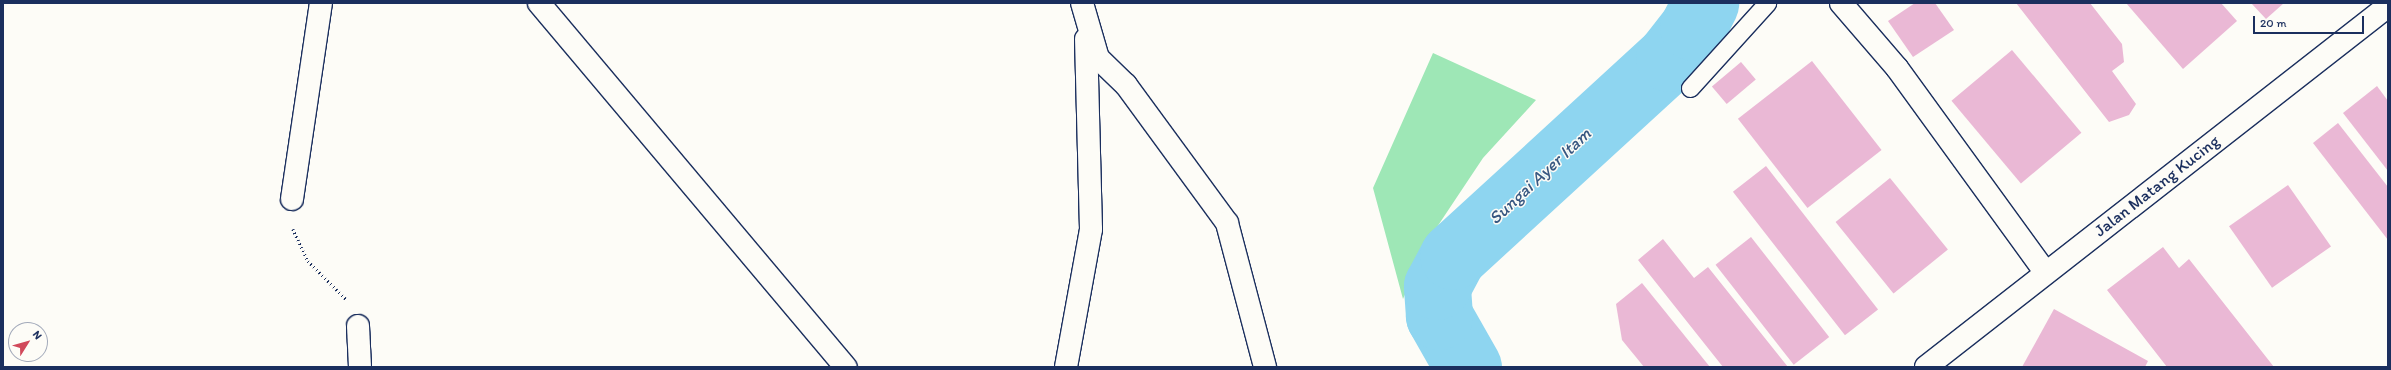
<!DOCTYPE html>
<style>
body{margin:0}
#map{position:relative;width:2391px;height:370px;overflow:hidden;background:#fdfcf7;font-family:Itim,sans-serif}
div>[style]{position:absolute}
.green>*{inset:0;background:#9ee7b6}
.river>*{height:67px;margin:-33.5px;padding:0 33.5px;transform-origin:33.5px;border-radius:33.5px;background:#8ed5f0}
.building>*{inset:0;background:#eab8d5;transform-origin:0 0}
.path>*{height:2.5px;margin-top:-1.25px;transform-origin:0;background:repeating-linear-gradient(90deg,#1b2f5e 0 1px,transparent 0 4px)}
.roads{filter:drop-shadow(1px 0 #1b2f5e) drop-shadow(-1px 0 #1b2f5e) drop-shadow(0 1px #1b2f5e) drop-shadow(0 -1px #1b2f5e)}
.lane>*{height:17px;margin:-8.5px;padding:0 8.5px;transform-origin:8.5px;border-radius:8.5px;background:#fdfcf7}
.street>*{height:22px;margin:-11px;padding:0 11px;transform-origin:11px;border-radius:11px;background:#fdfcf7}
span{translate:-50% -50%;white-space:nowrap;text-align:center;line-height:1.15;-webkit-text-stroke:3px #fdfcf7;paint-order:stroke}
.street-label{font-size:17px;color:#1b2f5e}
.water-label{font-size:18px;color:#385882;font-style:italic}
.frame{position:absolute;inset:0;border:4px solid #1b2f5e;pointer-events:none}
.north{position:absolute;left:8px;top:322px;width:40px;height:40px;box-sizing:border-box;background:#fdfcf7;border:1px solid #a3aaba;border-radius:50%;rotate:53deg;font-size:11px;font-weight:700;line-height:16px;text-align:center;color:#1b2f5e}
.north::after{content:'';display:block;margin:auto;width:14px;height:18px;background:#d1495b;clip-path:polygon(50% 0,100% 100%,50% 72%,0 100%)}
.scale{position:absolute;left:2253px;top:16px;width:111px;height:18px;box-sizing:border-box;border:2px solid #1b2f5e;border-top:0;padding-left:5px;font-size:12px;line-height:14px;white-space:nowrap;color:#1b2f5e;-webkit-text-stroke:3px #fdfcf7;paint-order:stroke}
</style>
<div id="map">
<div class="green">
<div style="clip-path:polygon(1433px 53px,1536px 100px,1483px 158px,1429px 239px,1403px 299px,1373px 188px)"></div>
</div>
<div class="river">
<div style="left:1468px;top:367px;width:59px;rotate:-119.6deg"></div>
<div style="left:1439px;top:316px;width:30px;rotate:-94deg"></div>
<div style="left:1437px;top:286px;width:34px;rotate:-62deg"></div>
<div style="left:1453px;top:256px;width:293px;rotate:-42.5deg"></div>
<div style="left:1669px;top:58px;width:39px;rotate:-52deg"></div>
<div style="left:1693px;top:27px;width:27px;rotate:-63deg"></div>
</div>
<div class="building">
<div style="clip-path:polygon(1915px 3px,1935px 3px,1954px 30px,1913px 57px,1888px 21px)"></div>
<div style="clip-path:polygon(2016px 3px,2090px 3px,2122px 44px,2124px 62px,2112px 71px,2136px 104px,2129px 115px,2109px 122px)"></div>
<div style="clip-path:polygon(2126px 3px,2221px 3px,2237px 21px,2183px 69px)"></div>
<div style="clip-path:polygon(2251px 3px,2284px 3px,2266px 19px)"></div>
<div style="left:2012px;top:50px;width:108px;height:79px;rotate:50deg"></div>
<div style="left:1812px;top:61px;width:113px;height:94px;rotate:52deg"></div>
<div style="left:1741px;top:62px;width:23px;height:38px;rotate:50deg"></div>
<div style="clip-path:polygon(2377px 86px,2388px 101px,2388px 171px,2343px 113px)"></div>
<div style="clip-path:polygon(2338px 123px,2388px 187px,2388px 240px,2313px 143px)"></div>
<div style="left:1766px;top:166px;width:182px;height:42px;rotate:52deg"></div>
<div style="left:1890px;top:178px;width:92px;height:70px;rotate:51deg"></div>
<div style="left:2288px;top:185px;width:75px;height:72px;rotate:55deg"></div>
<div style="left:1751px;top:237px;width:127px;height:45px;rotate:52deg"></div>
<div style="clip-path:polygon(1663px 239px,1694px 278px,1708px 267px,1788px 367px,1723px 367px,1638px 260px)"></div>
<div style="clip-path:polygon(2163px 247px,2179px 268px,2189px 259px,2274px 367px,2167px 367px,2107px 290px)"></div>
<div style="clip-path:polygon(1642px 283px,1710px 367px,1644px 367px,1622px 340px,1616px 304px)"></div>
<div style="clip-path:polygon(2054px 309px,2148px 361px,2145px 367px,2022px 367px)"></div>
</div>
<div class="path">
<div style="left:293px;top:229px;width:35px;rotate:65deg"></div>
<div style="left:308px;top:261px;width:54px;rotate:45deg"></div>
</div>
<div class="roads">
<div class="lane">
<div style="left:1690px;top:88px;width:115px;rotate:-47.8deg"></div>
</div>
<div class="street">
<div style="left:539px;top:3px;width:476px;rotate:49.9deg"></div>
<div style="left:1082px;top:3px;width:57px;rotate:73.8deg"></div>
<div style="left:1098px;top:58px;width:39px;rotate:44deg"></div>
<div style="left:1126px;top:85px;width:171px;rotate:53.8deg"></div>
<div style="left:1227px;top:223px;width:149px;rotate:75.2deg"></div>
<div style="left:1841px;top:3px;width:86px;rotate:49.3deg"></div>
<div style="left:1897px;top:68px;width:253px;rotate:54deg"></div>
<div style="left:292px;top:199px;width:198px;rotate:-81.6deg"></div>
<div style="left:358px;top:326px;width:41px;rotate:87.2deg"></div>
<div style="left:1066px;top:367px;width:140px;rotate:-79.7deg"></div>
<div style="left:1091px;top:229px;width:190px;rotate:-91.5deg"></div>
<div style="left:1926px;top:367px;width:586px;rotate:-38deg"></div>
</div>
</div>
<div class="street-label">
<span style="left:2157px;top:186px;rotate:-38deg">Jalan Matang Kucing</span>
</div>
<div class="water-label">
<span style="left:1540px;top:176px;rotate:-43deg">Sungai Ayer Itam</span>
</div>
<div class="frame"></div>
<div class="north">N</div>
<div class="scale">20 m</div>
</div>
